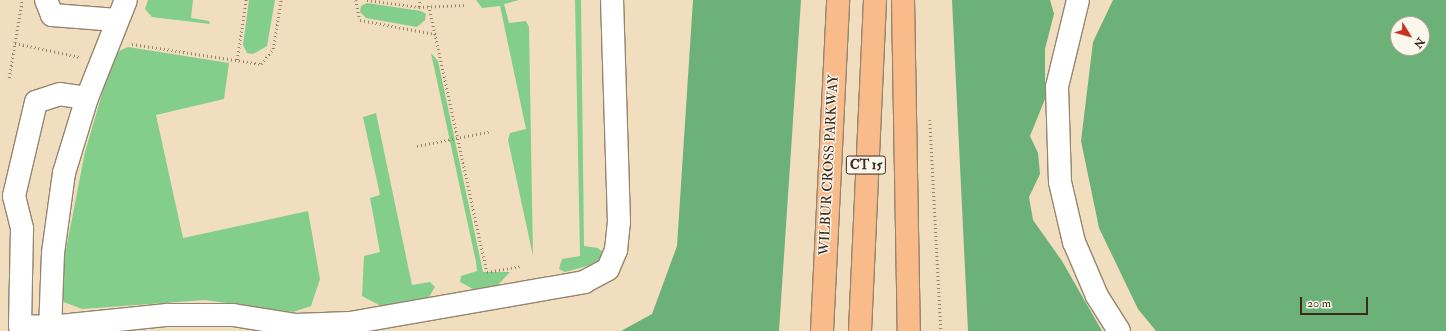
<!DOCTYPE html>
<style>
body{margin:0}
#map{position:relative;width:1446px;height:331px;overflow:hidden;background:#f0debf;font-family:"IM FELL Double Pica",serif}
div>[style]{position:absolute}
.green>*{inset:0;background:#84ce8c}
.forest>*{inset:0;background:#6bb178}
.path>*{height:2.5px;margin-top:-1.25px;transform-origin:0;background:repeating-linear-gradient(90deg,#96846e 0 1px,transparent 0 4px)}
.roads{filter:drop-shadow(1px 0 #96846e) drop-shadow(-1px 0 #96846e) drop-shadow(0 1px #96846e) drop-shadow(0 -1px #96846e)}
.minor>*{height:22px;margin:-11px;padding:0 11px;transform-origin:11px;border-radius:11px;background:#fff}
.highway>*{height:22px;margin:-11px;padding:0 11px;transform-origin:11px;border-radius:11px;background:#fabb8b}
span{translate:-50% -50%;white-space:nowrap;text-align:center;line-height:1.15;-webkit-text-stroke:3px #fbf7ec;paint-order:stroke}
.shield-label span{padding:1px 3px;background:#fbf7ec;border:1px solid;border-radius:3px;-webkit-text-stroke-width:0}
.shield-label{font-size:13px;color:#3b2a1e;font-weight:700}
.street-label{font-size:14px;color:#3b2a1e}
.north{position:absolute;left:1390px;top:16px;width:40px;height:40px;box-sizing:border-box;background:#fbf7ec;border:1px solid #aea59a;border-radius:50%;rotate:127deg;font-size:11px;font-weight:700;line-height:16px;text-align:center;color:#3b2a1e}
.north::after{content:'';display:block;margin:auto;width:14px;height:18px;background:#c8321e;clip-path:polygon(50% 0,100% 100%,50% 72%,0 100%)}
.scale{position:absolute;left:1300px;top:297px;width:68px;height:18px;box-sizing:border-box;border:2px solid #3b2a1e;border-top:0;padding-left:5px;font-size:12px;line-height:14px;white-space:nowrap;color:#3b2a1e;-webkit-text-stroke:3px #fbf7ec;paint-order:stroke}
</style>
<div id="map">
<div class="green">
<div style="clip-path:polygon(148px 0,193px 0,191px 18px,209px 21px,210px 24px,152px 17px,145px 9px)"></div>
<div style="clip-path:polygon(249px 0,275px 0,267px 46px,253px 54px,247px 53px,243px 45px)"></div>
<div style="clip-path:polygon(476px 0,519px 0,504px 4px,509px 23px,526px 21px,529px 27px,533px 256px,508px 140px,510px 133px,526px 129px,500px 6px,482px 8px)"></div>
<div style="clip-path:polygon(575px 0,581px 0,584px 246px,598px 248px,605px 254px,598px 263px,565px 272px,559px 269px,562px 259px,580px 256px)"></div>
<div style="clip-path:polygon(367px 3px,421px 11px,426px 14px,425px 20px,417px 27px,366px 18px,360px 12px,361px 6px)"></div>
<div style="clip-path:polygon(128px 47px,229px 63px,224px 99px,156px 115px,183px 238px,308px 211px,320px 279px,311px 306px,293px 312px,205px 300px,82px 309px,64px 302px,60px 280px,85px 152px,107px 77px,119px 51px)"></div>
<div style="clip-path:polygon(431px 53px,438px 61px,483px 272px,510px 272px,497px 286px,475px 290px,460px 282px,461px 276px,477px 271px,476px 262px)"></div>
<div style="clip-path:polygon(376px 113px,412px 285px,430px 282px,435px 287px,427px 300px,381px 306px,362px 296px,364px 256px,380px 252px,370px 198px,380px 195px,363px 117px)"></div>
</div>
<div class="forest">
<div style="clip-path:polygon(693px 0,801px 0,779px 331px,621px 331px,652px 314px,677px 246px)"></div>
<div style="clip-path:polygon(952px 0,1050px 0,1054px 14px,1045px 49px,1045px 99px,1030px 136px,1038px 153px,1040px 174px,1029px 197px,1033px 220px,1062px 261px,1102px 331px,968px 331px)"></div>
<div style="clip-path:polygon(evenodd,1113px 0,1446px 0,1446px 331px,1156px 331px,1138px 309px,1099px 228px,1081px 141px,1093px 42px,1113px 0,1398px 24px,1422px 24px,1422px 48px,1398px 48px,1398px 24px)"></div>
</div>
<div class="path">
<div style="left:356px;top:0;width:20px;rotate:79deg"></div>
<div style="left:360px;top:20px;width:76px;rotate:10.6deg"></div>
<div style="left:367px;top:0;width:52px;rotate:7.7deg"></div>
<div style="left:419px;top:7px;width:45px;rotate:-2.5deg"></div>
<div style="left:429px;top:6px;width:272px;rotate:77.7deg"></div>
<div style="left:487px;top:272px;width:35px;rotate:-10deg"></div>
<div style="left:419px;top:7px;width:7px;rotate:-82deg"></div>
<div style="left:15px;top:43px;width:66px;rotate:12.3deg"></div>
<div style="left:132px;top:44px;width:131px;rotate:8.8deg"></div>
<div style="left:261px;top:64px;width:19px;rotate:-51deg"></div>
<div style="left:273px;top:49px;width:50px;rotate:-80.7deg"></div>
<div style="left:237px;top:60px;width:61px;rotate:-81.5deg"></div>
<div style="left:9px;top:78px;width:79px;rotate:-80.5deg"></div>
<div style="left:930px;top:120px;width:211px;rotate:87deg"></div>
<div style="left:417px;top:146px;width:76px;rotate:-11.3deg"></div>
</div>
<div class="roads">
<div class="minor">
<div style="left:46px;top:0;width:16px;rotate:68deg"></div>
<div style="left:52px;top:15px;width:65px;rotate:4.4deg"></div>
<div style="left:1078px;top:0;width:89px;rotate:103.6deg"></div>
<div style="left:1057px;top:87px;width:95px;rotate:88.2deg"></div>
<div style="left:1060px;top:182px;width:62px;rotate:76.9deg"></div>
<div style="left:1074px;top:242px;width:59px;rotate:66.9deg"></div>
<div style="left:1097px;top:296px;width:41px;rotate:57.8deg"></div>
<div style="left:87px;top:98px;width:27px;rotate:-172deg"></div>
<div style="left:60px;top:94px;width:25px;rotate:162deg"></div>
<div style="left:36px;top:102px;width:97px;rotate:103.2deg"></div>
<div style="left:14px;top:196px;width:34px;rotate:76deg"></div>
<div style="left:22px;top:229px;width:97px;rotate:91.2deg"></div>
<div style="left:20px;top:326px;width:30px;rotate:2deg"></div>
<div style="left:50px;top:327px;width:118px;rotate:-5.9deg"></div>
<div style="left:167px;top:315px;width:66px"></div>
<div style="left:233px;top:315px;width:64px;rotate:9deg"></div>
<div style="left:296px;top:325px;width:54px;rotate:-2.1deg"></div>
<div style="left:350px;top:323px;width:238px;rotate:-9.9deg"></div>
<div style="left:584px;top:282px;width:27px;rotate:-28deg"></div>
<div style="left:608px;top:269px;width:21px;rotate:-67deg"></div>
<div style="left:616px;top:250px;width:28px;rotate:-84deg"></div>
<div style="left:619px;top:222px;width:222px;rotate:-91.8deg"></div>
<div style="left:50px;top:331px;width:78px;rotate:-87.8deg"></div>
<div style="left:53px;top:253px;width:81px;rotate:-82.2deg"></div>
<div style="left:64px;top:173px;width:78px;rotate:-73deg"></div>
<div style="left:87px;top:98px;width:105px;rotate:-68.3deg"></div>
</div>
<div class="highway">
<div style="left:903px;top:0;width:331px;rotate:89deg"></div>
<div style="left:822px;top:331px;width:331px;rotate:-87.2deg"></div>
<div style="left:860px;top:331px;width:331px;rotate:-87.4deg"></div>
</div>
</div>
<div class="shield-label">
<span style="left:866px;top:165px">CT 15</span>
</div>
<div class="street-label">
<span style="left:829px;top:165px;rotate:-87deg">WILBUR CROSS PARKWAY</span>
</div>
<div class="north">N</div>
<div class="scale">20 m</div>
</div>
